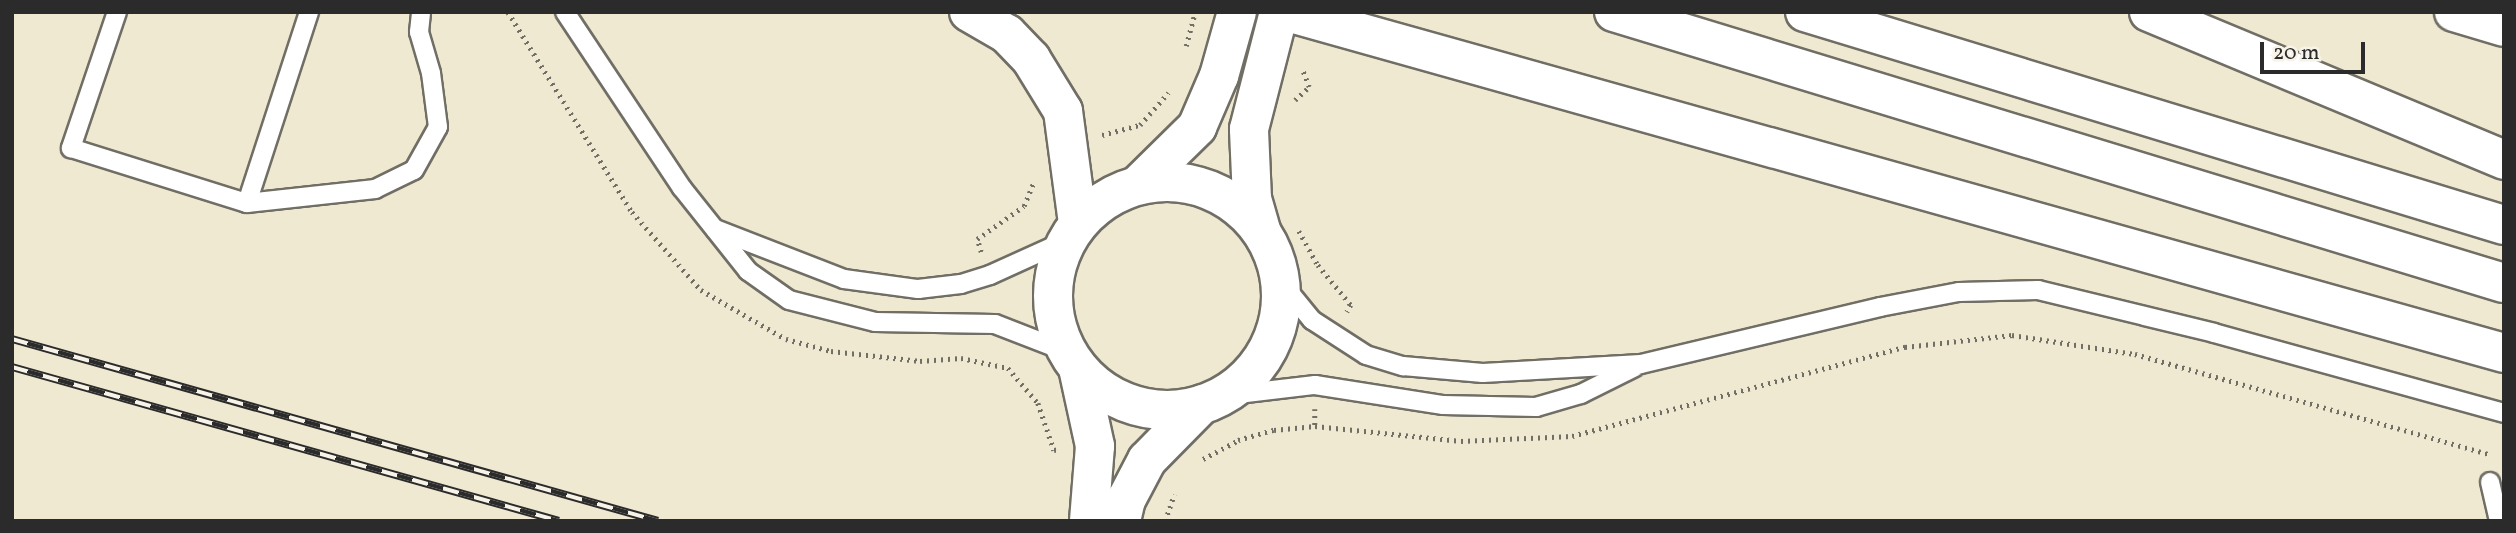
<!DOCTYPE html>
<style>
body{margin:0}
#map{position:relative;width:2516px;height:533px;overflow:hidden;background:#efe9d2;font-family:Vollkorn,serif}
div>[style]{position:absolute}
.path>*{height:4.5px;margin-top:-2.25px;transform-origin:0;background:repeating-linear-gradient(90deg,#706e65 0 2px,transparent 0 7px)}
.roads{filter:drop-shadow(2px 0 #706e65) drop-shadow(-2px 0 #706e65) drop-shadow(0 2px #706e65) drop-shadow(0 -2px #706e65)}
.lane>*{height:18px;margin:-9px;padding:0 9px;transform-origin:9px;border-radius:9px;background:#fff}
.secondary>*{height:38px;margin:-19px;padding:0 19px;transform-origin:19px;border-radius:19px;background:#fff}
.secondary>.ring{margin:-19px;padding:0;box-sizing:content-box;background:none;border:38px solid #fff;border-radius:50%}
.highway>*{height:38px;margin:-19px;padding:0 19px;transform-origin:19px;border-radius:19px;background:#fff}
.rail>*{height:8px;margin-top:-4px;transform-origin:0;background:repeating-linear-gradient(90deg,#f7f3e8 0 16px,#2b2b2b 0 32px);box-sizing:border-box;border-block:2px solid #2b2b2b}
span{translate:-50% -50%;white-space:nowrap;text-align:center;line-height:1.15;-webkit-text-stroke:6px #f7f3e8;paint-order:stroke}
.frame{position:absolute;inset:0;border:14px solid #2b2b2b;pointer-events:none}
.scale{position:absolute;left:2260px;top:42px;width:105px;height:32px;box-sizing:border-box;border:4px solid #2b2b2b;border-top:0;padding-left:9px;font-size:21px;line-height:24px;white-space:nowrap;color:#2b2b2b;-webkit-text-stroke:5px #f7f3e8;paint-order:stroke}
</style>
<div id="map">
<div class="path">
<div style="left:508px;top:12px;width:235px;rotate:58.2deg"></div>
<div style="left:632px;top:212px;width:104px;rotate:48.5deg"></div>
<div style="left:701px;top:290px;width:98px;rotate:30deg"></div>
<div style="left:786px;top:339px;width:47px;rotate:14.9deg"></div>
<div style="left:831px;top:351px;width:90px;rotate:6.4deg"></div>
<div style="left:920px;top:361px;width:41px;rotate:-4.2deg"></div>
<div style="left:961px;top:358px;width:48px;rotate:12deg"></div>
<div style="left:1008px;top:368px;width:46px;rotate:49.4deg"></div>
<div style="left:1038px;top:403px;width:50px;rotate:71.2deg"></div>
<div style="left:1054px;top:450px;width:6px;rotate:-9deg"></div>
<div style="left:1186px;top:46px;width:35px;rotate:-75deg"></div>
<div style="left:1295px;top:100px;width:19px;rotate:-43deg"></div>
<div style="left:1309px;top:87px;width:17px;rotate:-111deg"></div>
<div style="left:1102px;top:135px;width:39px;rotate:-15deg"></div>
<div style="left:1140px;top:125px;width:43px;rotate:-48.8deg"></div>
<div style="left:1299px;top:231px;width:39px;rotate:61deg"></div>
<div style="left:1318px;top:265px;width:52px;rotate:50.5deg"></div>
<div style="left:1351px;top:305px;width:8px;rotate:120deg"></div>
<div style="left:981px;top:252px;width:14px;rotate:-107deg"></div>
<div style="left:977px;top:239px;width:57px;rotate:-35.1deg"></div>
<div style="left:1024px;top:206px;width:24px;rotate:-68deg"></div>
<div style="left:1315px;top:409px;width:17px;rotate:90deg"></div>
<div style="left:1203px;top:459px;width:40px;rotate:-28deg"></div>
<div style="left:1238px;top:440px;width:37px;rotate:-16deg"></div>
<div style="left:1274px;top:430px;width:41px;rotate:-5.6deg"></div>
<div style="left:1315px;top:426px;width:147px;rotate:5.9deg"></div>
<div style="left:1461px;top:441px;width:111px;rotate:-2.6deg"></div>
<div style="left:1572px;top:436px;width:345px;rotate:-15deg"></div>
<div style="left:1905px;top:347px;width:108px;rotate:-6.4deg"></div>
<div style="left:2012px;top:335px;width:124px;rotate:8.8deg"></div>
<div style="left:2135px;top:354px;width:367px;rotate:15.8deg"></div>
<div style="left:1165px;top:521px;width:28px;rotate:-71deg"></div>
</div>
<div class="roads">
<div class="lane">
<div style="left:117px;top:12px;width:144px;rotate:108.7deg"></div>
<div style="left:71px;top:148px;width:184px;rotate:17.4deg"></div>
<div style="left:247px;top:203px;width:129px;rotate:-6.2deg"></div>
<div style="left:375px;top:189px;width:43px;rotate:-26deg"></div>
<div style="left:414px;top:170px;width:49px;rotate:-60.8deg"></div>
<div style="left:438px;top:127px;width:54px;rotate:-97.4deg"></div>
<div style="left:431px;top:73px;width:43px;rotate:-106.3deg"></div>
<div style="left:419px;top:32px;width:20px;rotate:-84deg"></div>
<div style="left:565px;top:12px;width:211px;rotate:56.4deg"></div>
<div style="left:682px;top:188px;width:106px;rotate:51.5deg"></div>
<div style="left:748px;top:271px;width:50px;rotate:35.3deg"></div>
<div style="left:789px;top:300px;width:89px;rotate:14.3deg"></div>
<div style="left:875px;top:322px;width:120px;rotate:1deg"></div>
<div style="left:995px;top:324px;width:77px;rotate:21.3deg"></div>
<div style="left:247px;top:203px;width:201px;rotate:-72deg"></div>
<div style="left:715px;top:229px;width:138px;rotate:21.2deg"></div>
<div style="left:844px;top:279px;width:75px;rotate:7.7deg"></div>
<div style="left:918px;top:289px;width:43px;rotate:-6.6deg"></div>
<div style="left:961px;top:284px;width:30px;rotate:-17deg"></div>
<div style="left:990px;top:275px;width:85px;rotate:-24.4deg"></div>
<div style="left:1281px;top:282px;width:49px;rotate:50.8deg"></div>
<div style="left:1312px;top:320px;width:64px;rotate:32.9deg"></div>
<div style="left:1366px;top:355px;width:39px;rotate:17deg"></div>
<div style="left:1403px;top:366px;width:80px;rotate:5deg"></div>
<div style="left:1483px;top:373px;width:158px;rotate:-3.3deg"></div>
<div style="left:1641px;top:364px;width:246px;rotate:-13.4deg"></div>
<div style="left:1880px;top:307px;width:80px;rotate:-10.8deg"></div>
<div style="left:1959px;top:292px;width:79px;rotate:-1.5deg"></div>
<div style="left:2038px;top:290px;width:181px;rotate:13.7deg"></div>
<div style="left:2214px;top:333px;width:301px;rotate:15.4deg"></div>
<div style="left:1221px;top:396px;width:95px;rotate:-6.7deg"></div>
<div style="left:1315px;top:385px;width:130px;rotate:8.9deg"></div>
<div style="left:1443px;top:405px;width:93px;rotate:1.2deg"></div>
<div style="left:1536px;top:407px;width:47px;rotate:-16.1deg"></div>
<div style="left:1581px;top:394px;width:60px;rotate:-26.6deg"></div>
<div style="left:2490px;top:482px;width:40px;rotate:77deg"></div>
</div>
<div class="secondary">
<div style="left:2454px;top:12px;width:52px;rotate:16.7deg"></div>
<div class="ring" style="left:1053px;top:182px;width:190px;height:190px"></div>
<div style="left:1138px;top:185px;width:83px;rotate:-44.5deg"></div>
<div style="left:1197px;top:127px;width:56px;rotate:-66.7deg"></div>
<div style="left:1219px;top:76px;width:66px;rotate:-74.3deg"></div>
<div style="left:1261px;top:230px;width:32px;rotate:-106deg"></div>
<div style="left:1252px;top:199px;width:70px;rotate:-92.5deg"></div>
<div style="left:1249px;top:129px;width:121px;rotate:-75.6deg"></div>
<div style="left:1078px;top:368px;width:80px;rotate:77.7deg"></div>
<div style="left:1095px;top:446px;width:75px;rotate:94.6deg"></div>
<div style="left:1121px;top:521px;width:22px;rotate:-77deg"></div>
<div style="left:1126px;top:500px;width:45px;rotate:-62.3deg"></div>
<div style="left:1147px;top:460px;width:78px;rotate:-45.5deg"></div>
</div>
<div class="highway">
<div style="left:969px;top:12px;width:44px;rotate:30.1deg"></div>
<div style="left:1007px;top:34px;width:35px;rotate:46deg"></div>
<div style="left:1031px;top:59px;width:61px;rotate:58.4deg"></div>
<div style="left:1063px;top:111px;width:114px;rotate:82.4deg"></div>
<div style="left:1287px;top:12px;width:1264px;rotate:15.65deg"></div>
<div style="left:1614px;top:12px;width:930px;rotate:16.94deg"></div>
<div style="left:1805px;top:12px;width:731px;rotate:16.95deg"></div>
<div style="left:2149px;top:12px;width:385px;rotate:22.6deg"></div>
</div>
</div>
<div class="rail">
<div style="left:12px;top:339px;width:671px;rotate:15.73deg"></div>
<div style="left:12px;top:367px;width:568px;rotate:15.72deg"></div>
</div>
<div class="frame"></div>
<div class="scale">20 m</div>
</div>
